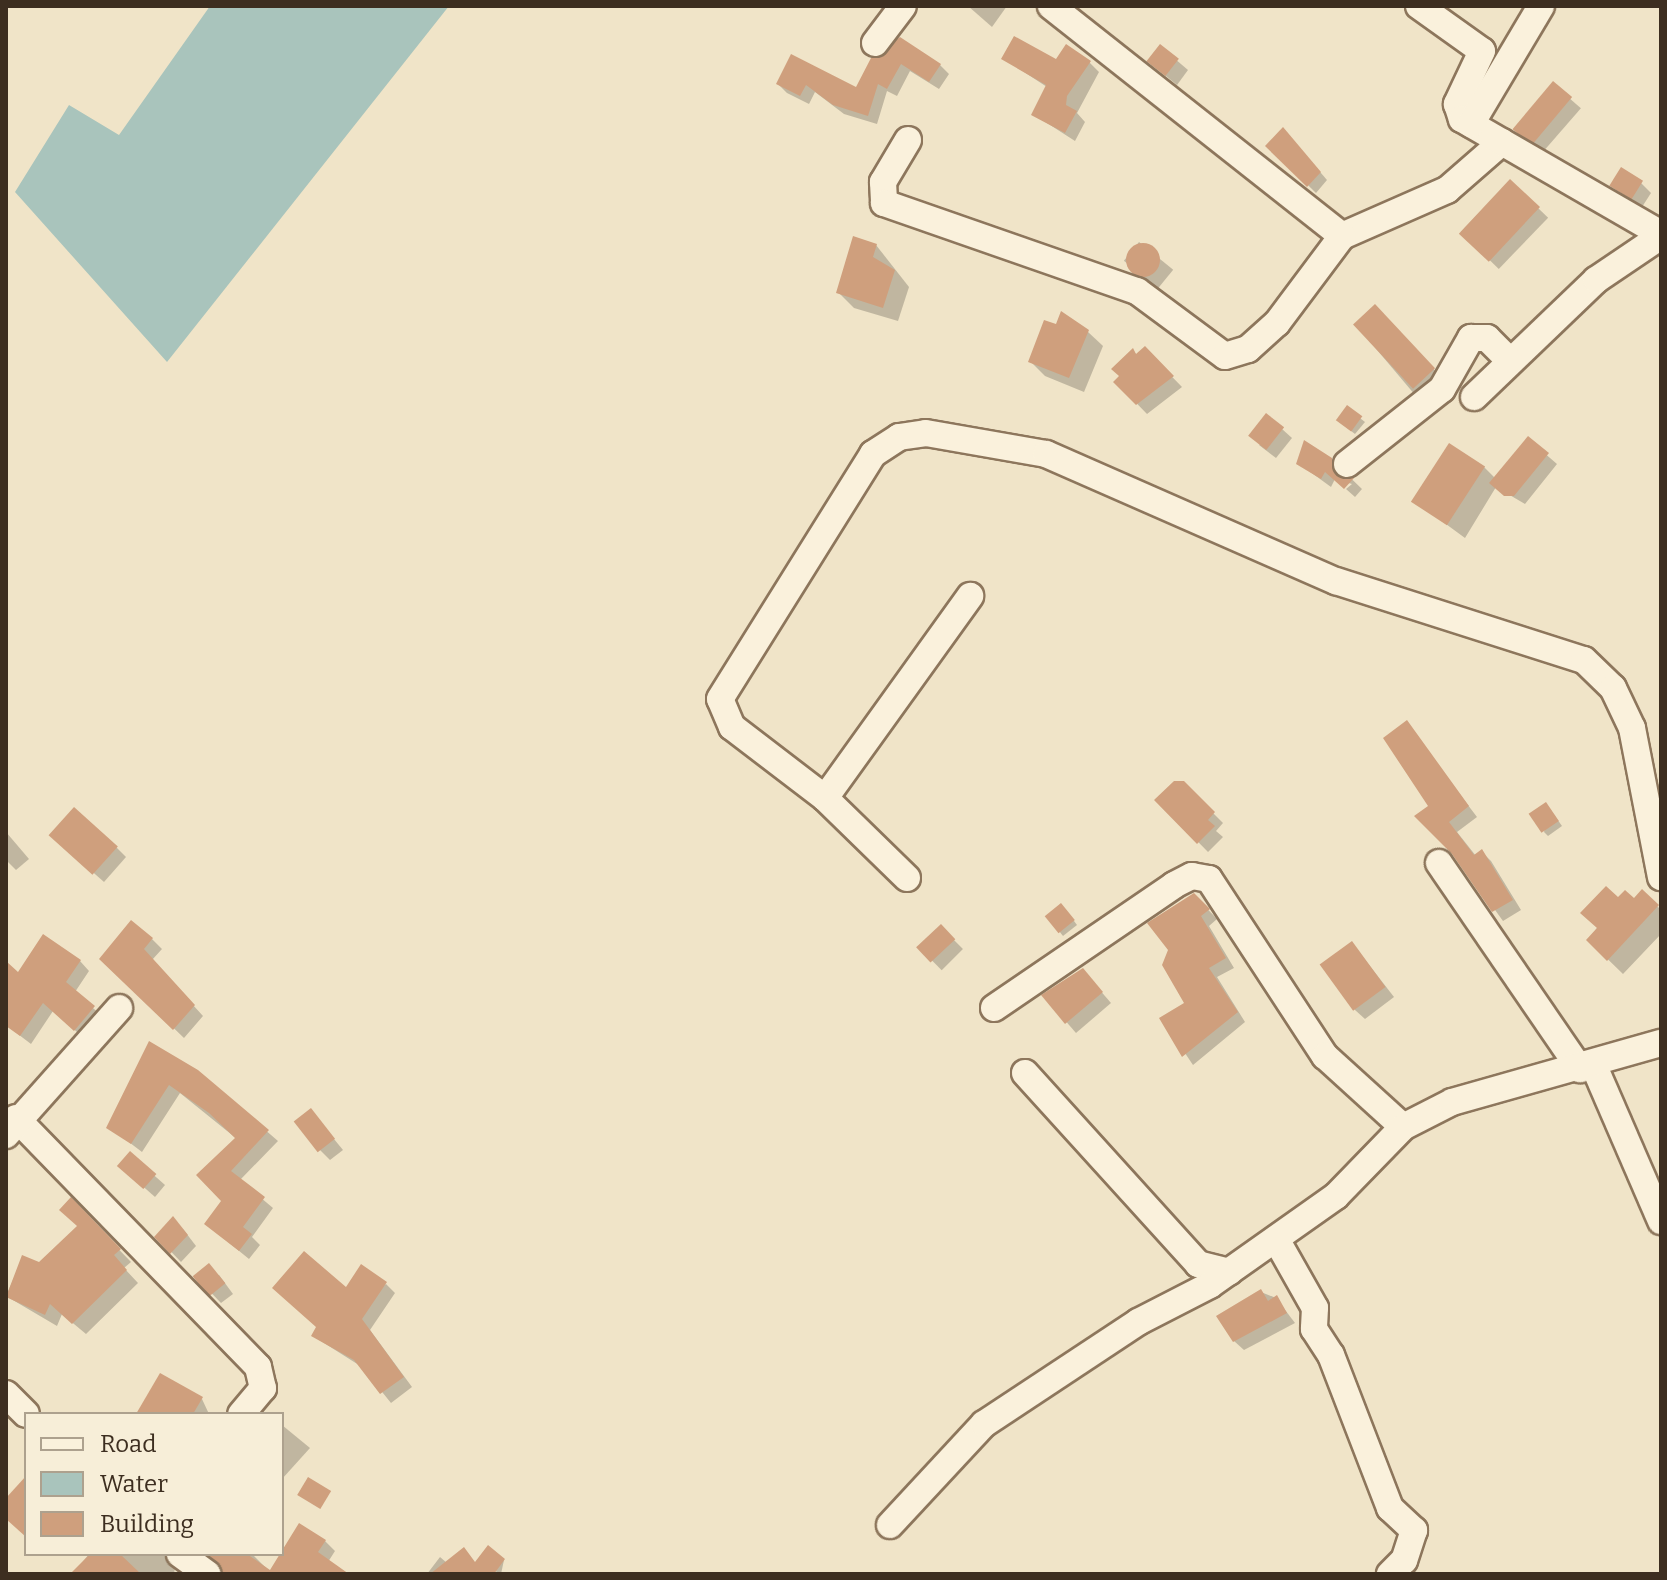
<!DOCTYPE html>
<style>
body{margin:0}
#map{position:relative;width:1667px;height:1580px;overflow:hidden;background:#f0e4c8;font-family:Bitter,serif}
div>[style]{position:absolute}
.water>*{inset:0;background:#a9c4bc}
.shadow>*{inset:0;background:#0003;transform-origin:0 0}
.building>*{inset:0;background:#cf9f7d;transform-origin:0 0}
.round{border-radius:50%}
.roads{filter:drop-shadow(2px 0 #8d765c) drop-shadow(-2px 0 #8d765c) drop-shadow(0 2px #8d765c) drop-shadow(0 -2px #8d765c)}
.minor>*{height:26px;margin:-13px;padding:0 13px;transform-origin:13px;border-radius:13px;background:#faf1dc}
span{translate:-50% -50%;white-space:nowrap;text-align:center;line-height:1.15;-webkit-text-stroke:6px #f7eed8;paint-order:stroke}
.frame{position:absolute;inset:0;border:8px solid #3d2e20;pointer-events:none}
.legend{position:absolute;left:24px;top:1412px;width:260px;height:144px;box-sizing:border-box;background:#f7eed8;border:2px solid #ada18e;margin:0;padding:10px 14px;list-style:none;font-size:24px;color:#3d2e20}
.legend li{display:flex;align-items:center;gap:16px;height:40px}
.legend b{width:40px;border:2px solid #ada18e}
</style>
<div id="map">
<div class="water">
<div style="clip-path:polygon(210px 6px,449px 6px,167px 362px,15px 192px,69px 105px,119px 135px)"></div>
</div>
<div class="shadow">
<div style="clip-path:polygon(968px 6px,1007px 6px,992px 27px)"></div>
<div style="clip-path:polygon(1161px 47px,1188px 70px,1177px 85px,1160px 71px)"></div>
<div style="clip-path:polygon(792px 57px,857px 89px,873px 60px,940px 65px,949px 74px,939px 89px,910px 71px,897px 96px,887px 91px,877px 124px,844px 114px,815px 92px,809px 104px,787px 93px,778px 84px)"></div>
<div style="clip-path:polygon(1004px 59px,1089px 62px,1099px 72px,1077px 113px,1085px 122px,1075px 141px,1033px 114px,1047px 87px)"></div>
<div style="left:1553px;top:84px;width:37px;height:59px;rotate:41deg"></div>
<div style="clip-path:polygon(1290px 137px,1327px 180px,1316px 193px,1268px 146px)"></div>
<div style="left:1510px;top:181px;width:53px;height:71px;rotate:44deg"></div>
<div style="clip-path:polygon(1641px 183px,1651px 193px,1642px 207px,1612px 185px)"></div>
<div style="left:1139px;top:242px;width:44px;height:24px;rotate:39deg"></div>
<div style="clip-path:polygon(876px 245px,909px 287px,898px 321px,854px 308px,839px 293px)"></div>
<div style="clip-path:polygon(1375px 307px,1443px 379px,1421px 402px,1356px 325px)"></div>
<div style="clip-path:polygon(1057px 327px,1087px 331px,1103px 346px,1084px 392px,1045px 376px,1030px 361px)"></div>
<div style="clip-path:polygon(1145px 349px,1182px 387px,1147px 414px,1116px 382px,1133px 351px,1138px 356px)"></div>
<div style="clip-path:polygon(1347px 408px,1365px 422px,1355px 434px,1342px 424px)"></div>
<div style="clip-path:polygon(1282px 429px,1292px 438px,1276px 458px,1259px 445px)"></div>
<div style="clip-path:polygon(1528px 439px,1557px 464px,1525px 504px,1496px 487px,1465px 538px,1420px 505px,1484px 467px,1496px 479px)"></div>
<div style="clip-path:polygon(1331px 459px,1362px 489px,1355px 497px,1346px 489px,1352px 484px,1335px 479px,1331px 487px,1298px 463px)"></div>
<div style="clip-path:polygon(1406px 723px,1477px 817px,1457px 832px,1476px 856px,1482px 852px,1491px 861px,1521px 910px,1503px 921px,1454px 853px)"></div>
<div style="clip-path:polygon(1183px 783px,1223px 823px,1216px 831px,1223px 837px,1208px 852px,1157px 800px)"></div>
<div style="clip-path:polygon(1550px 809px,1562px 826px,1548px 836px,1544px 832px)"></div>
<div style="clip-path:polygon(6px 832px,29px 859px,16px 870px,6px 860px)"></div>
<div style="clip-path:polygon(62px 845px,116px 847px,126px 857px,104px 882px)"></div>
<div style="clip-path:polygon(1643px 892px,1661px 910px,1661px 934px,1623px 974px,1588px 940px,1618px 900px,1634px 901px)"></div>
<div style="clip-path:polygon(1194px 895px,1217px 919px,1209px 926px,1234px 968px,1217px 977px,1245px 1022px,1193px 1065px,1162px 1019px,1187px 1004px)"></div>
<div style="clip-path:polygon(1065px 909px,1077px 925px,1063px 936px,1047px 916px)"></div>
<div style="left:941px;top:927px;width:31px;height:30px;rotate:45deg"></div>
<div style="clip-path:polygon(152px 939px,162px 949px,152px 960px,203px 1016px,184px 1038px,102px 959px)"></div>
<div style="clip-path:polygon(1352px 943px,1394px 997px,1365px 1019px,1355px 1010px)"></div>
<div style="clip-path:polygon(80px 961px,89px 971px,75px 992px,103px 1017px,85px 1039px,53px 1011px,31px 1044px,6px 1025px,6px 964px,18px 975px)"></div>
<div style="clip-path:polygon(1092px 981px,1111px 1003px,1076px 1033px,1044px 996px)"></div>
<div style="clip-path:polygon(150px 1044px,197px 1071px,278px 1141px,240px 1180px,273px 1208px,252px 1237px,260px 1245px,249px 1259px,206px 1224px,224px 1201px,237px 1139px,180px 1093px,142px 1152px,109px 1127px)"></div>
<div style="clip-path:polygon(311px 1111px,343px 1150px,330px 1160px,320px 1150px)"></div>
<div style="clip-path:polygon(130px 1154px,165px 1185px,155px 1197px,130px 1175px)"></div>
<div style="clip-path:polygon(71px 1200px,131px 1262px,124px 1268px,138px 1283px,86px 1334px,62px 1314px,57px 1326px,6px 1296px,23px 1257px,39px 1265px,80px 1227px)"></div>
<div style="clip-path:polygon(183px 1229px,196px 1246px,181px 1262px,157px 1237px)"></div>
<div style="clip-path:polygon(219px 1275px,233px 1294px,221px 1303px,195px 1276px)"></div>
<div style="clip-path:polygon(386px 1284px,395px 1293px,370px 1330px,412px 1387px,391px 1403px,362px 1367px,313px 1336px)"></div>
<div style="clip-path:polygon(1261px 1292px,1276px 1298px,1295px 1323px,1244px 1350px,1234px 1341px)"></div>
<div style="clip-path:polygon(202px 1399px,209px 1414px,138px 1414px)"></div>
<div style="clip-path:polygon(282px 1425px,310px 1448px,282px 1479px)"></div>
<div style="clip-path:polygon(325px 1541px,335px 1551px,328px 1562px,346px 1574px,228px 1574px,203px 1554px,252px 1554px,271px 1573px)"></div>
<div style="clip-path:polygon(464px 1550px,484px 1574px,427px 1574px,440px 1557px,447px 1563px)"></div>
<div style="clip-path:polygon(177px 1554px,174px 1574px,73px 1574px,89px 1554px)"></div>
<div style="clip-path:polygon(504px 1560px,501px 1574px,483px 1565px)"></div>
</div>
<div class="building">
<div style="clip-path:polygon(1014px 36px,1056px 59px,1066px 44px,1091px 61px,1067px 96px,1066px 105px,1077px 111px,1065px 133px,1031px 115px,1046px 85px,1001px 59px)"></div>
<div style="clip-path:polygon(900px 37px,941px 64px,929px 82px,901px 64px,887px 89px,878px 84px,868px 116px,833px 105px,806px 85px,800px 96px,776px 84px,791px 54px,856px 87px,871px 58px)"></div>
<div style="left:1160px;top:44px;width:24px;height:22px;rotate:38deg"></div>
<div style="left:1553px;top:81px;width:25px;height:63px;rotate:40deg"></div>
<div style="clip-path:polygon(1283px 127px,1321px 172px,1307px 187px,1265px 146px)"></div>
<div style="left:1621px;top:167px;width:26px;height:22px;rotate:32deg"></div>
<div style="left:1510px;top:179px;width:41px;height:75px;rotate:43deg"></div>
<div style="clip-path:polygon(853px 236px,877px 244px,873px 257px,895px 270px,883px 308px,836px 293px)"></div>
<div class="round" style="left:1126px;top:243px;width:34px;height:34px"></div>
<div style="left:1375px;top:304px;width:88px;height:30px;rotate:47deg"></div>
<div style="clip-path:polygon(1061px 311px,1089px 330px,1069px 378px,1028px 362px,1044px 320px,1056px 324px)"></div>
<div style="clip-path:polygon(1145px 346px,1174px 376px,1136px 405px,1113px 382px,1119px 376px,1111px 369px,1133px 348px,1136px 354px)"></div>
<div style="left:1347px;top:405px;width:19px;height:19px;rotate:36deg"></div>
<div style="left:1266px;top:413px;width:23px;height:29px;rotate:38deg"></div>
<div style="clip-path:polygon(1528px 436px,1549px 453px,1514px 496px,1504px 496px,1489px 483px)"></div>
<div style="clip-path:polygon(1304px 440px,1332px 458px,1335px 474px,1354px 478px,1344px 489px,1325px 472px,1321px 479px,1296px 464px)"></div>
<div style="left:1449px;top:443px;width:43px;height:70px;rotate:33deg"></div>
<div style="clip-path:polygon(1407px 720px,1469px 806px,1449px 822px,1474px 855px,1482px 849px,1513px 900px,1492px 912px,1452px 854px,1414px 816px,1428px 806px,1383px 738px)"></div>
<div style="clip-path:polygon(1174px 781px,1184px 781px,1215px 812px,1208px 820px,1215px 826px,1197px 844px,1154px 800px)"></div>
<div style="left:1546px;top:802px;width:23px;height:21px;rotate:56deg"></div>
<div style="left:74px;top:807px;width:59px;height:38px;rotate:42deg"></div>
<div style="clip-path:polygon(1606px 886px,1618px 897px,1625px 890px,1634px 898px,1642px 889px,1659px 905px,1607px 961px,1586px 940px,1597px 928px,1580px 913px)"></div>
<div style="clip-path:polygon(1194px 893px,1210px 909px,1201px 916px,1226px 958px,1209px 968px,1238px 1012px,1182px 1057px,1159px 1018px,1184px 1003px,1162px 965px,1168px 950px,1147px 923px)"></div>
<div style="left:1061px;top:903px;width:22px;height:21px;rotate:51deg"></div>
<div style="clip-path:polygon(131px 920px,153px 938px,144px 949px,195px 1005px,173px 1030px,99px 959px)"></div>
<div style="left:941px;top:924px;width:21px;height:34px;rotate:47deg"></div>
<div style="clip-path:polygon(43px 934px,81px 960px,66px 982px,95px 1006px,74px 1031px,43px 1003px,20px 1036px,6px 1026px,6px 961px,18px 972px)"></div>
<div style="left:1352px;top:941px;width:57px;height:40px;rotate:54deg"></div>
<div style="clip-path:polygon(1083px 968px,1103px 992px,1065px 1024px,1041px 995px)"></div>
<div style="clip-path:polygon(149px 1041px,198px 1070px,269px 1130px,231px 1171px,265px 1197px,243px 1227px,252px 1234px,239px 1251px,204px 1224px,221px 1201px,196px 1175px,235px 1138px,209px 1113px,169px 1085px,131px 1144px,106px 1128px)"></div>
<div style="left:311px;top:1108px;width:39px;height:22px;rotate:52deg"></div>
<div style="left:130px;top:1151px;width:35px;height:20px;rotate:41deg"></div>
<div style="clip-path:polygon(71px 1197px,121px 1249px,114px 1255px,127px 1270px,72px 1324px,50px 1304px,45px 1315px,6px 1297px,22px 1255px,39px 1262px,77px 1226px,59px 1210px)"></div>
<div style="clip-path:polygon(173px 1216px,188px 1235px,170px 1254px,154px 1237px)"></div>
<div style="clip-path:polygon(304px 1251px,346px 1287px,361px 1264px,387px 1282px,362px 1319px,404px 1377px,380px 1394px,354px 1360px,311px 1336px,316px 1327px,272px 1288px)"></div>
<div style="left:209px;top:1263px;width:26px;height:21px;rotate:51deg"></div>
<div style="clip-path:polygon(1261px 1289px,1268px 1301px,1277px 1295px,1287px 1313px,1233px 1342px,1216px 1316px)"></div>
<div style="clip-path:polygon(160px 1373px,203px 1397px,193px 1414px,136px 1414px)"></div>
<div style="clip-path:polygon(26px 1476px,26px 1537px,6px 1519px,6px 1498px)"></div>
<div style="left:308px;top:1477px;width:27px;height:21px;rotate:31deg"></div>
<div style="clip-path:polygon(299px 1523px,326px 1540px,318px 1552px,349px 1574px,224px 1574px,208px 1554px,247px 1554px,270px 1570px)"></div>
<div style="clip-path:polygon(488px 1545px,505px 1559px,494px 1574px,430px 1574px,464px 1547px,475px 1562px)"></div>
<div style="clip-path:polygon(90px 1554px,120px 1554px,141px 1574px,70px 1574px)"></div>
</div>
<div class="roads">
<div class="minor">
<div style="left:1051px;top:6px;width:371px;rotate:38.3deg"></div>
<div style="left:1342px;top:236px;width:115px;rotate:-23.7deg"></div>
<div style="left:1447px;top:190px;width:73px;rotate:-41.1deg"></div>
<div style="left:1419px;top:6px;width:77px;rotate:35.5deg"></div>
<div style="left:1482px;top:51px;width:59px;rotate:115.3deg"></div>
<div style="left:1457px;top:104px;width:16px;rotate:72deg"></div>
<div style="left:1462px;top:119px;width:230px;rotate:30deg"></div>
<div style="left:875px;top:43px;width:46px;rotate:-52.9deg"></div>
<div style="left:1471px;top:124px;width:137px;rotate:-59.3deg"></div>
<div style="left:908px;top:140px;width:49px;rotate:120.8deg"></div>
<div style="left:883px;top:182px;width:21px;rotate:87deg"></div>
<div style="left:884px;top:203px;width:268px;rotate:19.2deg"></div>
<div style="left:1137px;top:291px;width:109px;rotate:36.5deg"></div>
<div style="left:1225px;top:356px;width:24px;rotate:-17deg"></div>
<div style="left:1248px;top:349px;width:39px;rotate:-42deg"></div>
<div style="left:1277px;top:323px;width:109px;rotate:-53.2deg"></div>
<div style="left:1474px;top:397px;width:169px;rotate:-43.8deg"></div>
<div style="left:1596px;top:280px;width:78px;rotate:-34.1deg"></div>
<div style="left:1347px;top:464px;width:121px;rotate:-38.3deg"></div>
<div style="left:1442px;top:389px;width:59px;rotate:-60.4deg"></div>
<div style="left:1471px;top:338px;width:16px"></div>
<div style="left:1487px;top:338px;width:31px;rotate:45deg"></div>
<div style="left:825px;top:798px;width:249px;rotate:-54.3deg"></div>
<div style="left:1439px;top:863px;width:250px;rotate:55.6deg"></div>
<div style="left:907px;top:878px;width:115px;rotate:-135.7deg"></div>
<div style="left:825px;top:798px;width:117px;rotate:-142.6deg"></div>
<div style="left:732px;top:727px;width:30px;rotate:-113deg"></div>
<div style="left:720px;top:699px;width:289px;rotate:-58deg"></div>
<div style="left:873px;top:454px;width:31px;rotate:-33deg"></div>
<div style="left:899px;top:437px;width:27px;rotate:-8deg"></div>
<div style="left:926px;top:433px;width:122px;rotate:9.9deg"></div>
<div style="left:1046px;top:454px;width:317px;rotate:23.7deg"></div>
<div style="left:1336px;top:581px;width:260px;rotate:17.7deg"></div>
<div style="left:1584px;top:660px;width:40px;rotate:44deg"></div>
<div style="left:1613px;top:688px;width:44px;rotate:64.6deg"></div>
<div style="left:1632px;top:728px;width:152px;rotate:79deg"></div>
<div style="left:994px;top:1008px;width:218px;rotate:-34.3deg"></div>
<div style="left:1174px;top:885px;width:20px;rotate:-27deg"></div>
<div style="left:1192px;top:876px;width:17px;rotate:10deg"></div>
<div style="left:1209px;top:879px;width:212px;rotate:56.8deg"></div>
<div style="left:1325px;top:1056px;width:105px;rotate:42.3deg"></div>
<div style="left:1594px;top:1066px;width:169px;rotate:66.6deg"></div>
<div style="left:1025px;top:1073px;width:258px;rotate:47.8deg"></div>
<div style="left:1198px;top:1264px;width:32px;rotate:14deg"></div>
<div style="left:16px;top:1118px;width:347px;rotate:45.8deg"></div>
<div style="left:258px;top:1367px;width:22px;rotate:77deg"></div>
<div style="left:263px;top:1388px;width:34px;rotate:130deg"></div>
<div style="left:6px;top:1135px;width:170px;rotate:-48.3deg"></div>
<div style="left:1276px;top:1239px;width:79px;rotate:60.5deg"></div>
<div style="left:1315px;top:1308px;width:21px;rotate:93deg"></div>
<div style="left:1314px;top:1329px;width:31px;rotate:57deg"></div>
<div style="left:1331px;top:1355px;width:164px;rotate:68.9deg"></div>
<div style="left:1390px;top:1508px;width:33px;rotate:43deg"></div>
<div style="left:1414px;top:1530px;width:32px;rotate:108deg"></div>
<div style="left:1404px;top:1560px;width:20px;rotate:135deg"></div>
<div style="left:6px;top:1394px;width:28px;rotate:45deg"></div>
<div style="left:890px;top:1525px;width:138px;rotate:-47.1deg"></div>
<div style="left:984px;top:1424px;width:185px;rotate:-33.5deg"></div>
<div style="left:1138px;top:1322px;width:81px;rotate:-27.2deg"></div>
<div style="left:1210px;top:1285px;width:154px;rotate:-35.2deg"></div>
<div style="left:1336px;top:1196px;width:96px;rotate:-45.8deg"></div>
<div style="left:1403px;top:1127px;width:55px;rotate:-27deg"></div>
<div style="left:1452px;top:1102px;width:217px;rotate:-15.8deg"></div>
<div style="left:180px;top:1554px;width:34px;rotate:36deg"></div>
</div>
</div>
<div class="frame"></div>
<ul class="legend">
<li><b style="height:10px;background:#faf1dc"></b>Road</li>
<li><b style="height:22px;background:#a9c4bc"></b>Water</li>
<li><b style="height:22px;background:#cf9f7d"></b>Building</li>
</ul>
</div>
